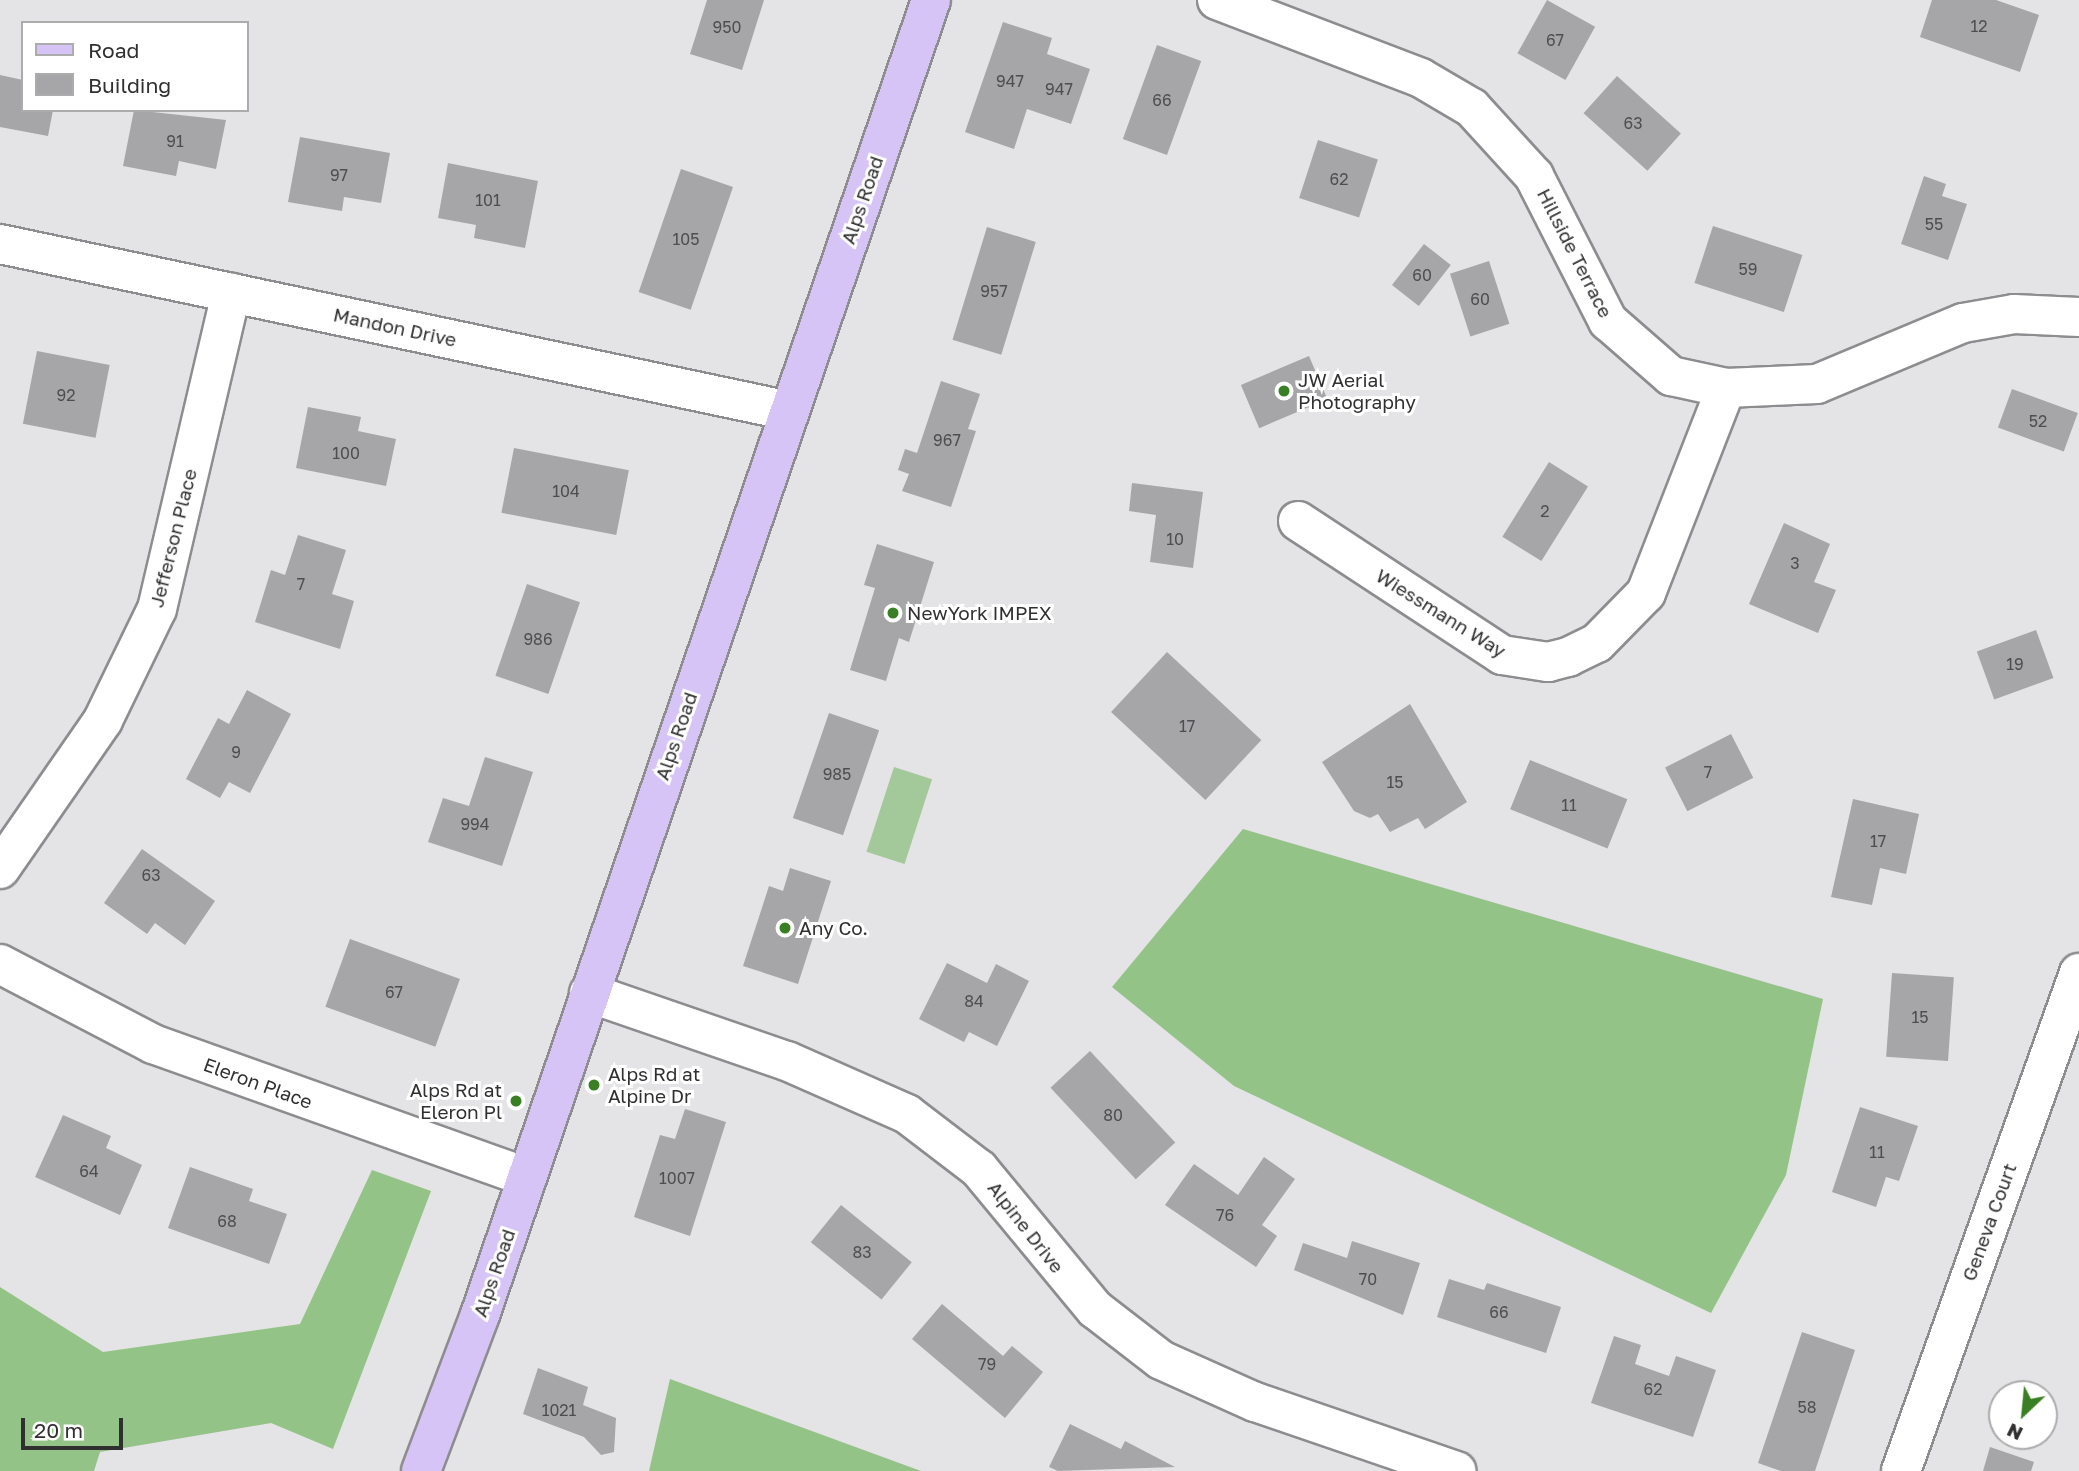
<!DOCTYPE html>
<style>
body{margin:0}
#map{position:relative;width:2079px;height:1471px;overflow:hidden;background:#e4e3e6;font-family:"Golos Text",sans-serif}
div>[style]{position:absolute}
.green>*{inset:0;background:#a3c99a;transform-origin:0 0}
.forest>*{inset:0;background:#94c388}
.building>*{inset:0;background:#a6a5a8;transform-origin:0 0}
.roads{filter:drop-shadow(2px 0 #8d8c8f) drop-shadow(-2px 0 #8d8c8f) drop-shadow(0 2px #8d8c8f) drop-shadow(0 -2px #8d8c8f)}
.minor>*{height:38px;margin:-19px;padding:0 19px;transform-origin:19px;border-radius:19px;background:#fff}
.major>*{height:38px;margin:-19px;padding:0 19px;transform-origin:19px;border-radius:19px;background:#d6c4f6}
.dots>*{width:19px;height:19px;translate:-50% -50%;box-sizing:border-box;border:4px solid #fff;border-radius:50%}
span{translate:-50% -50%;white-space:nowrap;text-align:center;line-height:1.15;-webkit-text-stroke:6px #fff;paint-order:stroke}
.number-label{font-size:16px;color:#4e4d4f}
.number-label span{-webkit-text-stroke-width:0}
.street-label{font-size:19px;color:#303031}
.poi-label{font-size:19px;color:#303031}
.left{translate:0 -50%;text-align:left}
.right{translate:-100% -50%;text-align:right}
.legend{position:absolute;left:21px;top:21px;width:228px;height:91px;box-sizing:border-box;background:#fff;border:2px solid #acacad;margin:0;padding:9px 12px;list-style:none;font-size:21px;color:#303031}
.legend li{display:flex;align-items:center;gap:14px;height:35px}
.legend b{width:35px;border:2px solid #acacad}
.north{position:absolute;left:1988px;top:1380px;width:70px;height:70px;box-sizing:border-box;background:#fff;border:2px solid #acacad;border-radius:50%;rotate:206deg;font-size:19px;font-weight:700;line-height:28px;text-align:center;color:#303031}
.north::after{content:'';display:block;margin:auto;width:24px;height:32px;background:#398024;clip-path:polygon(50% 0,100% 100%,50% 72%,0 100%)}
.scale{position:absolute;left:21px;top:1418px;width:102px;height:32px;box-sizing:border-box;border:4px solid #303031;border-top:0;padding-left:9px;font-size:21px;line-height:24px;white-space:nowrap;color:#303031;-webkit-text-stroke:5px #fff;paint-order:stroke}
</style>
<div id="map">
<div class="green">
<div style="left:894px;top:767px;width:40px;height:89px;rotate:18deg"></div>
</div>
<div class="forest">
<div style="clip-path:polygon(1243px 829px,1823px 999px,1786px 1175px,1711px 1313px,1234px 1086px,1112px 987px)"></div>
<div style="clip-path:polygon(372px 1170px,431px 1191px,333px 1449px,271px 1423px,100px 1452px,94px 1471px,0 1471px,0 1287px,103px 1352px,300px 1324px)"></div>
<div style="clip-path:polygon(670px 1379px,921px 1471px,649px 1471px)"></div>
</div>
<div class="building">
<div style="clip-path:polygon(707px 0,764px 0,742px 70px,690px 54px)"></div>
<div style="left:1547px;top:0;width:55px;height:61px;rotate:29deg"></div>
<div style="clip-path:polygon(1932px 0,1996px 0,2039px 15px,2020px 72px,1920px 37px)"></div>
<div style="clip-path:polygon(1003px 22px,1052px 38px,1047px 54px,1090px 69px,1071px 124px,1027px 109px,1014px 149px,965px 132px)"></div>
<div style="left:1157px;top:45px;width:47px;height:100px;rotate:20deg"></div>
<div style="clip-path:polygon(0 75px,23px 80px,23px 110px,53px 110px,48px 136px,0 127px)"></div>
<div style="left:1617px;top:76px;width:86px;height:50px;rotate:42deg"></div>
<div style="clip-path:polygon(134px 110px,226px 120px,216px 169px,179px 161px,176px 176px,123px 166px)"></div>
<div style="clip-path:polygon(300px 137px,390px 153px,381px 203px,344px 197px,342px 211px,288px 202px)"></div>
<div style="left:1318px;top:140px;width:63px;height:61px;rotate:18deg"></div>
<div style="clip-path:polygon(448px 163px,538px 181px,525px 248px,474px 238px,476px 225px,438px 218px)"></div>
<div style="left:681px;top:169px;width:55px;height:130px;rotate:19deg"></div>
<div style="clip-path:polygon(1924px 176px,1946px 184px,1942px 196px,1967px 204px,1948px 260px,1901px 244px)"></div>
<div style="left:1713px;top:226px;width:94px;height:60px;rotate:18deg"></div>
<div style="left:987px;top:227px;width:51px;height:118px;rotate:17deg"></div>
<div style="left:1424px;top:244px;width:34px;height:52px;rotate:38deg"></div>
<div style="left:1489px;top:261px;width:66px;height:41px;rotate:72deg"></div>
<div style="left:37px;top:351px;width:74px;height:74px;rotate:11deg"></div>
<div style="left:1309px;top:356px;width:47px;height:74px;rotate:67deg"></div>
<div style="clip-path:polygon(941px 381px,980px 394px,968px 429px,976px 431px,951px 507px,902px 491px,909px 474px,898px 470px,905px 449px,917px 453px)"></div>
<div style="left:2012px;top:389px;width:70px;height:41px;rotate:20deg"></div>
<div style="clip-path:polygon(308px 407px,361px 417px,358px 431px,396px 439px,386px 486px,296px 468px)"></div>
<div style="left:514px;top:448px;width:117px;height:66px;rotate:11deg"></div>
<div style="left:1549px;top:462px;width:46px;height:88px;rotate:32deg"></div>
<div style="clip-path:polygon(1132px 483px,1203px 492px,1193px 568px,1150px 562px,1156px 515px,1129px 511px)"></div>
<div style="clip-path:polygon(1784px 523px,1830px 544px,1814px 582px,1836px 590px,1818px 633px,1749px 604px)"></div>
<div style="clip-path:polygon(298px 535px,346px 550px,332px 594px,354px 601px,340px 649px,255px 622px,271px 570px,285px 575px)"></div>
<div style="clip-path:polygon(877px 544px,934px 562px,909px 642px,899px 638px,886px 681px,850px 670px,875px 588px,864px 585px)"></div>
<div style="left:527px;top:584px;width:56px;height:97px;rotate:19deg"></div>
<div style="left:2036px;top:630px;width:51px;height:63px;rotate:70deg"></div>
<div style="left:1167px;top:652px;width:129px;height:82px;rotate:43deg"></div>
<div style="clip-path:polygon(247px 690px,291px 714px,250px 793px,229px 782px,220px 798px,186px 779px,218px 718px,229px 724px)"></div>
<div style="clip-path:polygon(1410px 704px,1467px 802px,1425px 829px,1418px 818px,1390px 832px,1378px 814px,1370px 818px,1354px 811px,1322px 762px)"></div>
<div style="left:829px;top:713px;width:53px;height:111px;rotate:19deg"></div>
<div style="left:1731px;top:734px;width:49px;height:74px;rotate:63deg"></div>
<div style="clip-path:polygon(485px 757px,533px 772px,502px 866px,428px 842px,443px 798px,469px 806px)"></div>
<div style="left:1530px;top:760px;width:105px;height:53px;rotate:22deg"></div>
<div style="clip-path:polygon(1853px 799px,1919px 814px,1906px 874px,1880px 868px,1872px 905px,1831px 897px)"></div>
<div style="clip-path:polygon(142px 849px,215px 901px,185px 945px,155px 923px,147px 934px,104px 903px)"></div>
<div style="clip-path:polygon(790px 868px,831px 881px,798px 984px,743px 966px,769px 886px,783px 891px)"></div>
<div style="left:350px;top:939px;width:117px;height:72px;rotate:20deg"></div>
<div style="clip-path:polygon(947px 963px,987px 983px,996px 964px,1029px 981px,997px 1046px,969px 1032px,964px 1042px,919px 1019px)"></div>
<div style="left:1892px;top:973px;width:62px;height:84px;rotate:4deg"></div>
<div style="left:1090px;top:1051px;width:125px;height:54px;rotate:47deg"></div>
<div style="clip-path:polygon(1860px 1107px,1918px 1126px,1899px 1181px,1886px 1177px,1876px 1207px,1832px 1192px)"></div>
<div style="clip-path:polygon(685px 1109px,726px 1122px,690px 1236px,634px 1217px,660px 1135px,675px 1139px)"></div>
<div style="clip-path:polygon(63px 1115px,111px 1136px,106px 1148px,142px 1165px,120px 1215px,35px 1177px)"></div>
<div style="clip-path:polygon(1264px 1157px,1295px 1179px,1262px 1225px,1277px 1236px,1256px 1267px,1165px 1205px,1194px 1164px,1238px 1195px)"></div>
<div style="clip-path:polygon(190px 1167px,253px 1189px,249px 1201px,287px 1214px,269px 1264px,168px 1228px)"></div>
<div style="left:841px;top:1205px;width:91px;height:48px;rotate:39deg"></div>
<div style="clip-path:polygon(1352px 1241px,1420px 1263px,1403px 1315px,1294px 1270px,1303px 1243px,1347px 1258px)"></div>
<div style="clip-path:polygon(1449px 1279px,1484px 1290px,1487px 1283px,1561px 1307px,1546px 1353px,1437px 1317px)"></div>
<div style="clip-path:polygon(942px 1304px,1003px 1356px,1012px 1346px,1043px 1372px,1005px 1418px,912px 1339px)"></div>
<div style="clip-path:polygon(1802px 1332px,1855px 1350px,1815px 1471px,1781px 1471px,1758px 1463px)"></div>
<div style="clip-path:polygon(1614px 1336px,1641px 1345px,1635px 1364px,1669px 1376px,1676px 1356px,1716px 1370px,1693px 1437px,1591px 1403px)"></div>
<div style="clip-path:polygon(538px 1368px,588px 1387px,583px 1405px,616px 1418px,614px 1452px,601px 1455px,584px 1437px,523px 1414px)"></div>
<div style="clip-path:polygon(1070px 1424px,1121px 1449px,1125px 1441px,1175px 1467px,1058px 1471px,1049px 1467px)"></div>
<div style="clip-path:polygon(1990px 1447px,2034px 1462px,2031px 1471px,1983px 1471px)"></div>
</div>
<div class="roads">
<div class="minor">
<div style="left:1217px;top:0;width:218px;rotate:20.9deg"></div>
<div style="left:1421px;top:78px;width:59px;rotate:30.5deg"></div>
<div style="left:1472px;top:108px;width:92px;rotate:47.6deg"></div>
<div style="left:1534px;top:176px;width:163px;rotate:63deg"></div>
<div style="left:1608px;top:321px;width:84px;rotate:41.1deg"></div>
<div style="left:1671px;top:376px;width:56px;rotate:12.3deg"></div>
<div style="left:1726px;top:388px;width:91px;rotate:-2.5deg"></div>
<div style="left:1817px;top:384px;width:158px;rotate:-22.7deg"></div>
<div style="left:1963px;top:323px;width:52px;rotate:-10deg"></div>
<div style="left:2014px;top:314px;width:65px;rotate:2.6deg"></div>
<div style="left:0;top:244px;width:807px;rotate:11.94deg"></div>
<div style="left:1298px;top:521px;width:244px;rotate:33.3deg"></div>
<div style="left:1502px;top:655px;width:47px;rotate:8.7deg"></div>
<div style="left:1548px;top:662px;width:21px;rotate:-14deg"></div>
<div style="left:1568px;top:657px;width:32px;rotate:-26deg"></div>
<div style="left:1597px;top:643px;width:70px;rotate:-45.6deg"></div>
<div style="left:1646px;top:593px;width:220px;rotate:-68.7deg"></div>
<div style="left:0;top:869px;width:181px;rotate:-55.3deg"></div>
<div style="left:103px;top:720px;width:123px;rotate:-64.1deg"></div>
<div style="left:157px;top:609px;width:325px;rotate:-76.8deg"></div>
<div style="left:0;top:964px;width:173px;rotate:27.6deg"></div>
<div style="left:153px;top:1044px;width:397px;rotate:19.6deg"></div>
<div style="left:589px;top:993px;width:209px;rotate:19deg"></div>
<div style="left:787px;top:1061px;width:131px;rotate:23.8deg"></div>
<div style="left:907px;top:1114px;width:91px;rotate:37.4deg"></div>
<div style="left:979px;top:1169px;width:182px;rotate:50.4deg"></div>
<div style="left:1095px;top:1309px;width:83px;rotate:37.7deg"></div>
<div style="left:1161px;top:1360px;width:103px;rotate:24.1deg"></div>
<div style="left:1255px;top:1402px;width:213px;rotate:18.9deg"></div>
<div style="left:1901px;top:1471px;width:529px;rotate:-70.33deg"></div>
</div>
<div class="major">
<div style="left:421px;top:1471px;width:167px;rotate:-69.3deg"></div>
<div style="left:480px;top:1315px;width:1390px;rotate:-71.07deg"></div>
</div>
</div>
<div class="dots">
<div style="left:1284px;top:391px;background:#398024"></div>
<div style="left:893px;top:613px;background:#398024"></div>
<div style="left:785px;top:928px;background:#398024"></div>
<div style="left:594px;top:1085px;background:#398024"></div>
<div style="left:516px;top:1101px;background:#398024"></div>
</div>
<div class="number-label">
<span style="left:1979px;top:26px">12</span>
<span style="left:727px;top:27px">950</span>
<span style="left:1555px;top:40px">67</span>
<span style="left:1010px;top:81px">947</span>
<span style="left:1059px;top:89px">947</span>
<span style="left:1162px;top:100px">66</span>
<span style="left:1633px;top:123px">63</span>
<span style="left:175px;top:141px">91</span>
<span style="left:339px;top:175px">97</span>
<span style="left:1339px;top:179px">62</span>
<span style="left:488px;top:200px">101</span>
<span style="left:1934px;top:224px">55</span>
<span style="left:686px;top:239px">105</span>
<span style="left:1748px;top:269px">59</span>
<span style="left:1422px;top:275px">60</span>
<span style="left:994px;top:291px">957</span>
<span style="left:1480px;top:299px">60</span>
<span style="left:66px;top:395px">92</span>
<span style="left:2038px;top:421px">52</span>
<span style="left:947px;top:440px">967</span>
<span style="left:346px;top:453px">100</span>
<span style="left:566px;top:491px">104</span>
<span style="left:1545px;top:511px">2</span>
<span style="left:1175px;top:539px">10</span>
<span style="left:1795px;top:563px">3</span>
<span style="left:301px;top:584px">7</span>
<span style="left:538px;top:639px">986</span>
<span style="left:2015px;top:664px">19</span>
<span style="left:1187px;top:726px">17</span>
<span style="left:236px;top:752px">9</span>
<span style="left:1708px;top:772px">7</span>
<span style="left:837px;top:774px">985</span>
<span style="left:1395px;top:782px">15</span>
<span style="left:1569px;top:805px">11</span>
<span style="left:475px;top:824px">994</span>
<span style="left:1878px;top:841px">17</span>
<span style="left:151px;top:875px">63</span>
<span style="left:394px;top:992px">67</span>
<span style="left:974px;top:1001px">84</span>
<span style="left:1920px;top:1017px">15</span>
<span style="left:1113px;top:1115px">80</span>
<span style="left:1877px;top:1152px">11</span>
<span style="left:89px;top:1171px">64</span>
<span style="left:677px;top:1178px">1007</span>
<span style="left:1225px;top:1215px">76</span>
<span style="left:227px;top:1221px">68</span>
<span style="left:862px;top:1252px">83</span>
<span style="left:1368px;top:1279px">70</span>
<span style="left:1499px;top:1312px">66</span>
<span style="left:987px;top:1364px">79</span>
<span style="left:1653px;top:1389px">62</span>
<span style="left:1807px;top:1407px">58</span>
<span style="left:559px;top:1410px">1021</span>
</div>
<div class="street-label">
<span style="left:862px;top:200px;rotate:-71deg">Alps Road</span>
<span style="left:1575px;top:253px;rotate:63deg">Hillside Terrace</span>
<span style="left:395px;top:327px;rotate:12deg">Mandon Drive</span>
<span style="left:173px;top:538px;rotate:-76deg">Jefferson Place</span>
<span style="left:1441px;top:613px;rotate:32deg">Wiessmann Way</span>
<span style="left:676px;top:736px;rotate:-71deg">Alps Road</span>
<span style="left:258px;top:1083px;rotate:20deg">Eleron Place</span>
<span style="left:1989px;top:1222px;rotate:-70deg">Geneva Court</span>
<span style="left:1026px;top:1227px;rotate:52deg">Alpine Drive</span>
<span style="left:494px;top:1273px;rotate:-71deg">Alps Road</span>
</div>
<div class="poi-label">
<span class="left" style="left:1298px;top:391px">JW Aerial<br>Photography</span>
<span class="left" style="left:907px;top:613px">NewYork IMPEX</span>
<span class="left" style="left:799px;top:928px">Any Co.</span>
<span class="left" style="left:608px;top:1085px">Alps Rd at<br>Alpine Dr</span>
<span class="right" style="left:502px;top:1101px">Alps Rd at<br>Eleron Pl</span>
</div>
<ul class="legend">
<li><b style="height:9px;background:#d6c4f6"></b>Road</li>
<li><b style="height:19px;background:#a6a5a8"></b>Building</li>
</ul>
<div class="north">N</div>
<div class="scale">20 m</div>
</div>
